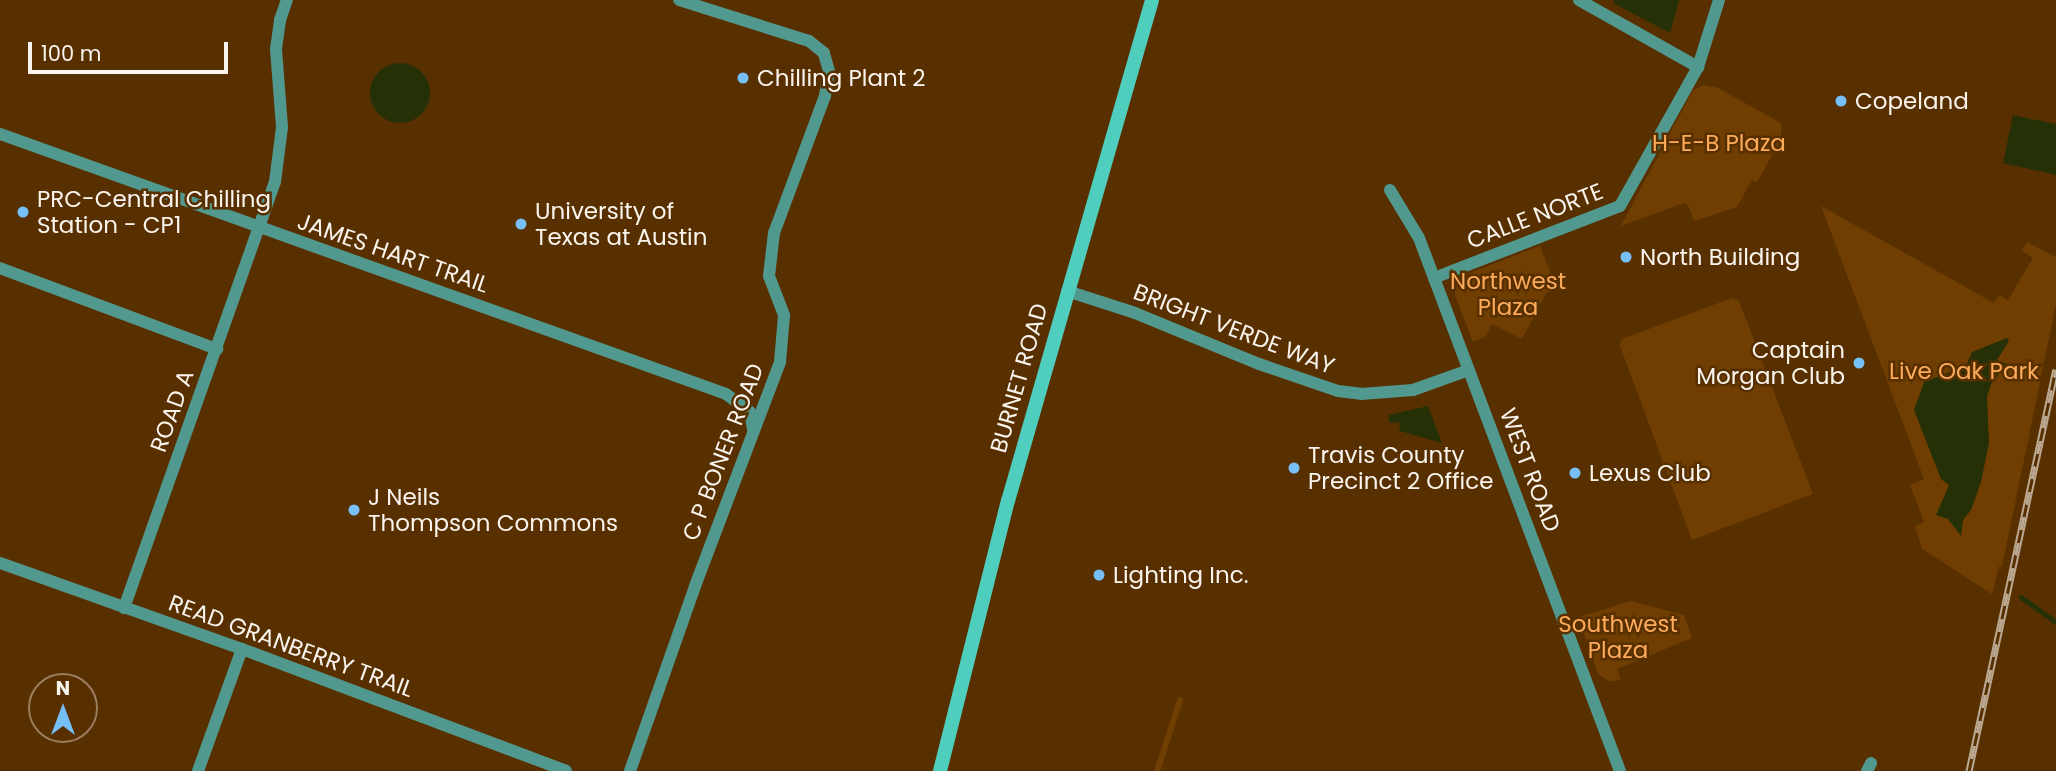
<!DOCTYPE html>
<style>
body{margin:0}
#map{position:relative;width:2056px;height:771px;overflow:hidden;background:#583000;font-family:Poppins,sans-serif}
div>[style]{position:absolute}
.green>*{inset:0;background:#6f3e00;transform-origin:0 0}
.water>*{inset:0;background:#253006}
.round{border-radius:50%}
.stream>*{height:4.5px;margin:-2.25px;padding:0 2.25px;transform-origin:2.25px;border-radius:2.25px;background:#253006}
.minor>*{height:12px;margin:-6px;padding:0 6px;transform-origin:6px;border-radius:6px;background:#51998e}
.secondary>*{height:14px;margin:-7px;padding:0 7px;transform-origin:7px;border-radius:7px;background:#50cebd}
.rail>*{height:7px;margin-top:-3.5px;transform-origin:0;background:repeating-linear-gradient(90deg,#583000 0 13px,#bca993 0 26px);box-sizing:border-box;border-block:2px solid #bca993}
.dots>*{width:19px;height:19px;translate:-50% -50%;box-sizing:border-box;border:4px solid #583000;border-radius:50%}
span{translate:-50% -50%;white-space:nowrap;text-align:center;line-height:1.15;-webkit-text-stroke:5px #583000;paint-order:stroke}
.poi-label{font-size:23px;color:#faf4ee}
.left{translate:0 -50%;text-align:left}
.right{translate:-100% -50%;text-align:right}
.park-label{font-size:23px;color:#fdab5a}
.street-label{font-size:23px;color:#faf4ee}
.north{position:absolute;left:28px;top:673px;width:70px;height:70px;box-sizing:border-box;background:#583000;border:2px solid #997e5f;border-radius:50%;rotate:0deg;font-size:19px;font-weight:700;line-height:28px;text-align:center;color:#faf4ee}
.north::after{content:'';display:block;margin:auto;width:24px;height:32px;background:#77bff7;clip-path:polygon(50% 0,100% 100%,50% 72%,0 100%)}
.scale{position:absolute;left:28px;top:42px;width:200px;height:32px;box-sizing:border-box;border:4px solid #faf4ee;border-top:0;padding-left:9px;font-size:21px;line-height:24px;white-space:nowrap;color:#faf4ee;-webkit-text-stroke:5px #583000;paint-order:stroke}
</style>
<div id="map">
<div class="green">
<div style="clip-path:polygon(1704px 85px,1718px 88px,1781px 123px,1781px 139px,1757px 182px,1752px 180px,1737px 207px,1694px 221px,1688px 205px,1684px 203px,1621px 226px,1693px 90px)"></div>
<div style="clip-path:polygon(1821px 206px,1994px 303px,1999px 295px,2008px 300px,2033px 258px,2022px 251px,2027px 242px,2056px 257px,2056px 304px,2002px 567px,1999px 566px,1992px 594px,1922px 549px,1915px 526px,1924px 522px,1910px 485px,1924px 479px)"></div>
<div style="clip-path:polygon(1540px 246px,1557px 289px,1546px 293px,1522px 339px,1492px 324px,1485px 337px,1473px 342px,1455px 295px,1456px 283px,1467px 274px)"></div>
<div style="clip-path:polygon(1732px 298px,1739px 301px,1813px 494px,1692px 540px,1620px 346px,1622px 339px)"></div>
<div style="clip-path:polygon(1631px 601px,1684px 615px,1692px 638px,1617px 669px,1621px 679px,1610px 682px,1598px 674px,1578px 617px)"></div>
<div style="left:1178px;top:697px;width:6px;height:77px;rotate:18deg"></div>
</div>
<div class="water">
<div style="clip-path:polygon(1615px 0,1679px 0,1670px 33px,1613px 3px)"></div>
<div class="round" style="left:370px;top:63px;width:60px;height:60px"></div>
<div style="clip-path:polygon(2013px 115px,2056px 124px,2056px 175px,2003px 163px)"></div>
<div style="clip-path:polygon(2007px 338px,2009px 341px,1997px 360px,2007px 364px,1991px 384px,1987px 397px,1989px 443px,1981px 482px,1971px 510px,1963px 520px,1961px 536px,1948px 519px,1936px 515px,1949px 485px,1941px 479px,1914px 410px,1924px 382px,1966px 366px,1972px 352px)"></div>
<div style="clip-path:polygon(1428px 406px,1442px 443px,1400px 431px,1399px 422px,1389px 423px,1389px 415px)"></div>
</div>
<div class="stream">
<div style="left:2021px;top:597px;width:43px;rotate:35.5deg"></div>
</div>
<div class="minor">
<div style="left:1579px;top:0;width:137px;rotate:29.4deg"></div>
<div style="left:0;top:134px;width:771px;rotate:19.7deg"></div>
<div style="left:726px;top:394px;width:30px;rotate:37deg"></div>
<div style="left:750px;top:412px;width:17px;rotate:80deg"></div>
<div style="left:1390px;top:190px;width:56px;rotate:58.9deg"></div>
<div style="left:1419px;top:238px;width:570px;rotate:69.34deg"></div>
<div style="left:0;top:268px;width:232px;rotate:20.5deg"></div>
<div style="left:1434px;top:278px;width:199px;rotate:-21.2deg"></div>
<div style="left:1620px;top:206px;width:159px;rotate:-60.7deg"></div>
<div style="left:1698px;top:67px;width:70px;rotate:-72.6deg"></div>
<div style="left:1067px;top:291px;width:71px;rotate:17.9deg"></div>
<div style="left:1135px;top:313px;width:134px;rotate:22.4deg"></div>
<div style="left:1259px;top:364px;width:83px;rotate:18.9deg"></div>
<div style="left:1338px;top:391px;width:23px;rotate:7deg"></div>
<div style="left:1361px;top:394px;width:52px;rotate:-4.4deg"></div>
<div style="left:1413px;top:390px;width:59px;rotate:-19.7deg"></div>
<div style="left:0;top:563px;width:257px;rotate:19.6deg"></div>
<div style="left:242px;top:649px;width:346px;rotate:20.6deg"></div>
<div style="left:124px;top:608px;width:452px;rotate:-70.5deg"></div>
<div style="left:275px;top:182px;width:55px;rotate:-82.7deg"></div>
<div style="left:282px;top:127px;width:78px;rotate:-94.4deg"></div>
<div style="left:276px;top:49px;width:29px;rotate:-82deg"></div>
<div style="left:280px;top:20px;width:21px;rotate:-71deg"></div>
<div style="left:198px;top:771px;width:130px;rotate:-70.2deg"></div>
<div style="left:630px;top:771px;width:196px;rotate:-70.6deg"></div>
<div style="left:695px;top:586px;width:240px;rotate:-69.2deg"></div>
<div style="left:780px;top:362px;width:47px;rotate:-85.1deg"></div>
<div style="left:784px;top:315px;width:42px;rotate:-111deg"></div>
<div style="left:769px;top:276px;width:43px;rotate:-83.4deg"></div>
<div style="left:774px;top:233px;width:146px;rotate:-69.6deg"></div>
<div style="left:825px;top:96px;width:25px;rotate:-81deg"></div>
<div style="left:829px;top:71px;width:19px;rotate:-106deg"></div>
<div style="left:824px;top:53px;width:19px;rotate:-141deg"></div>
<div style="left:809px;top:41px;width:136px;rotate:-162.5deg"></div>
<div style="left:1867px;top:771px;width:9px;rotate:-63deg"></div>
</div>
<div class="secondary">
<div style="left:940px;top:771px;width:278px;rotate:-75.9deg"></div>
<div style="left:1008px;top:501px;width:521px;rotate:-73.96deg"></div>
</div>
<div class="rail">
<div style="left:1969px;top:771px;width:411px;rotate:-77.8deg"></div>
</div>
<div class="dots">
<div style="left:743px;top:78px;background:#77bff7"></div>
<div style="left:1841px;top:101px;background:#77bff7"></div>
<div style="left:23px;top:212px;background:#77bff7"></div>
<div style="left:521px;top:224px;background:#77bff7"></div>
<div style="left:1626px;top:257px;background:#77bff7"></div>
<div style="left:1859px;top:363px;background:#77bff7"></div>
<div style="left:1294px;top:468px;background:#77bff7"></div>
<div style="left:1575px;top:473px;background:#77bff7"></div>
<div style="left:354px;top:510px;background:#77bff7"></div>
<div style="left:1099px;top:575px;background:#77bff7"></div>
</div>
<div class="poi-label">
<span class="left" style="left:757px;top:78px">Chilling Plant 2</span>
<span class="left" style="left:1855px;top:101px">Copeland</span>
<span class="left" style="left:37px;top:212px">PRC-Central Chilling<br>Station - CP1</span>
<span class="left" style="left:535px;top:224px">University of<br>Texas at Austin</span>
<span class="left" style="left:1640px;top:257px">North Building</span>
<span class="right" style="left:1845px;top:363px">Captain<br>Morgan Club</span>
<span class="left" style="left:1308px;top:468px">Travis County<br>Precinct 2 Office</span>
<span class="left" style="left:1589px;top:473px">Lexus Club</span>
<span class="left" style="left:368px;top:510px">J Neils<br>Thompson Commons</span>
<span class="left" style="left:1113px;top:575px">Lighting Inc.</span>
</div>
<div class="park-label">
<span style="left:1719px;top:143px">H-E-B Plaza</span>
<span style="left:1508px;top:294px">Northwest<br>Plaza</span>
<span style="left:1964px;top:371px">Live Oak Park</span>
<span style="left:1618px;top:637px">Southwest<br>Plaza</span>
</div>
<div class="street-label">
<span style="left:1535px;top:216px;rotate:-21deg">CALLE NORTE</span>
<span style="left:393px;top:253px;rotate:19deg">JAMES HART TRAIL</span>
<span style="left:1234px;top:329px;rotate:21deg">BRIGHT VERDE WAY</span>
<span style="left:1019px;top:378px;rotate:-74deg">BURNET ROAD</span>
<span style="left:172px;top:411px;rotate:-70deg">ROAD A</span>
<span style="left:723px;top:452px;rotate:-69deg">C P BONER ROAD</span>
<span style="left:1530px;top:470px;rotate:69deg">WEST ROAD</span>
<span style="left:291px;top:646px;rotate:20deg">READ GRANBERRY TRAIL</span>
</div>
<div class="north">N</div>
<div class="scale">100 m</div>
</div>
